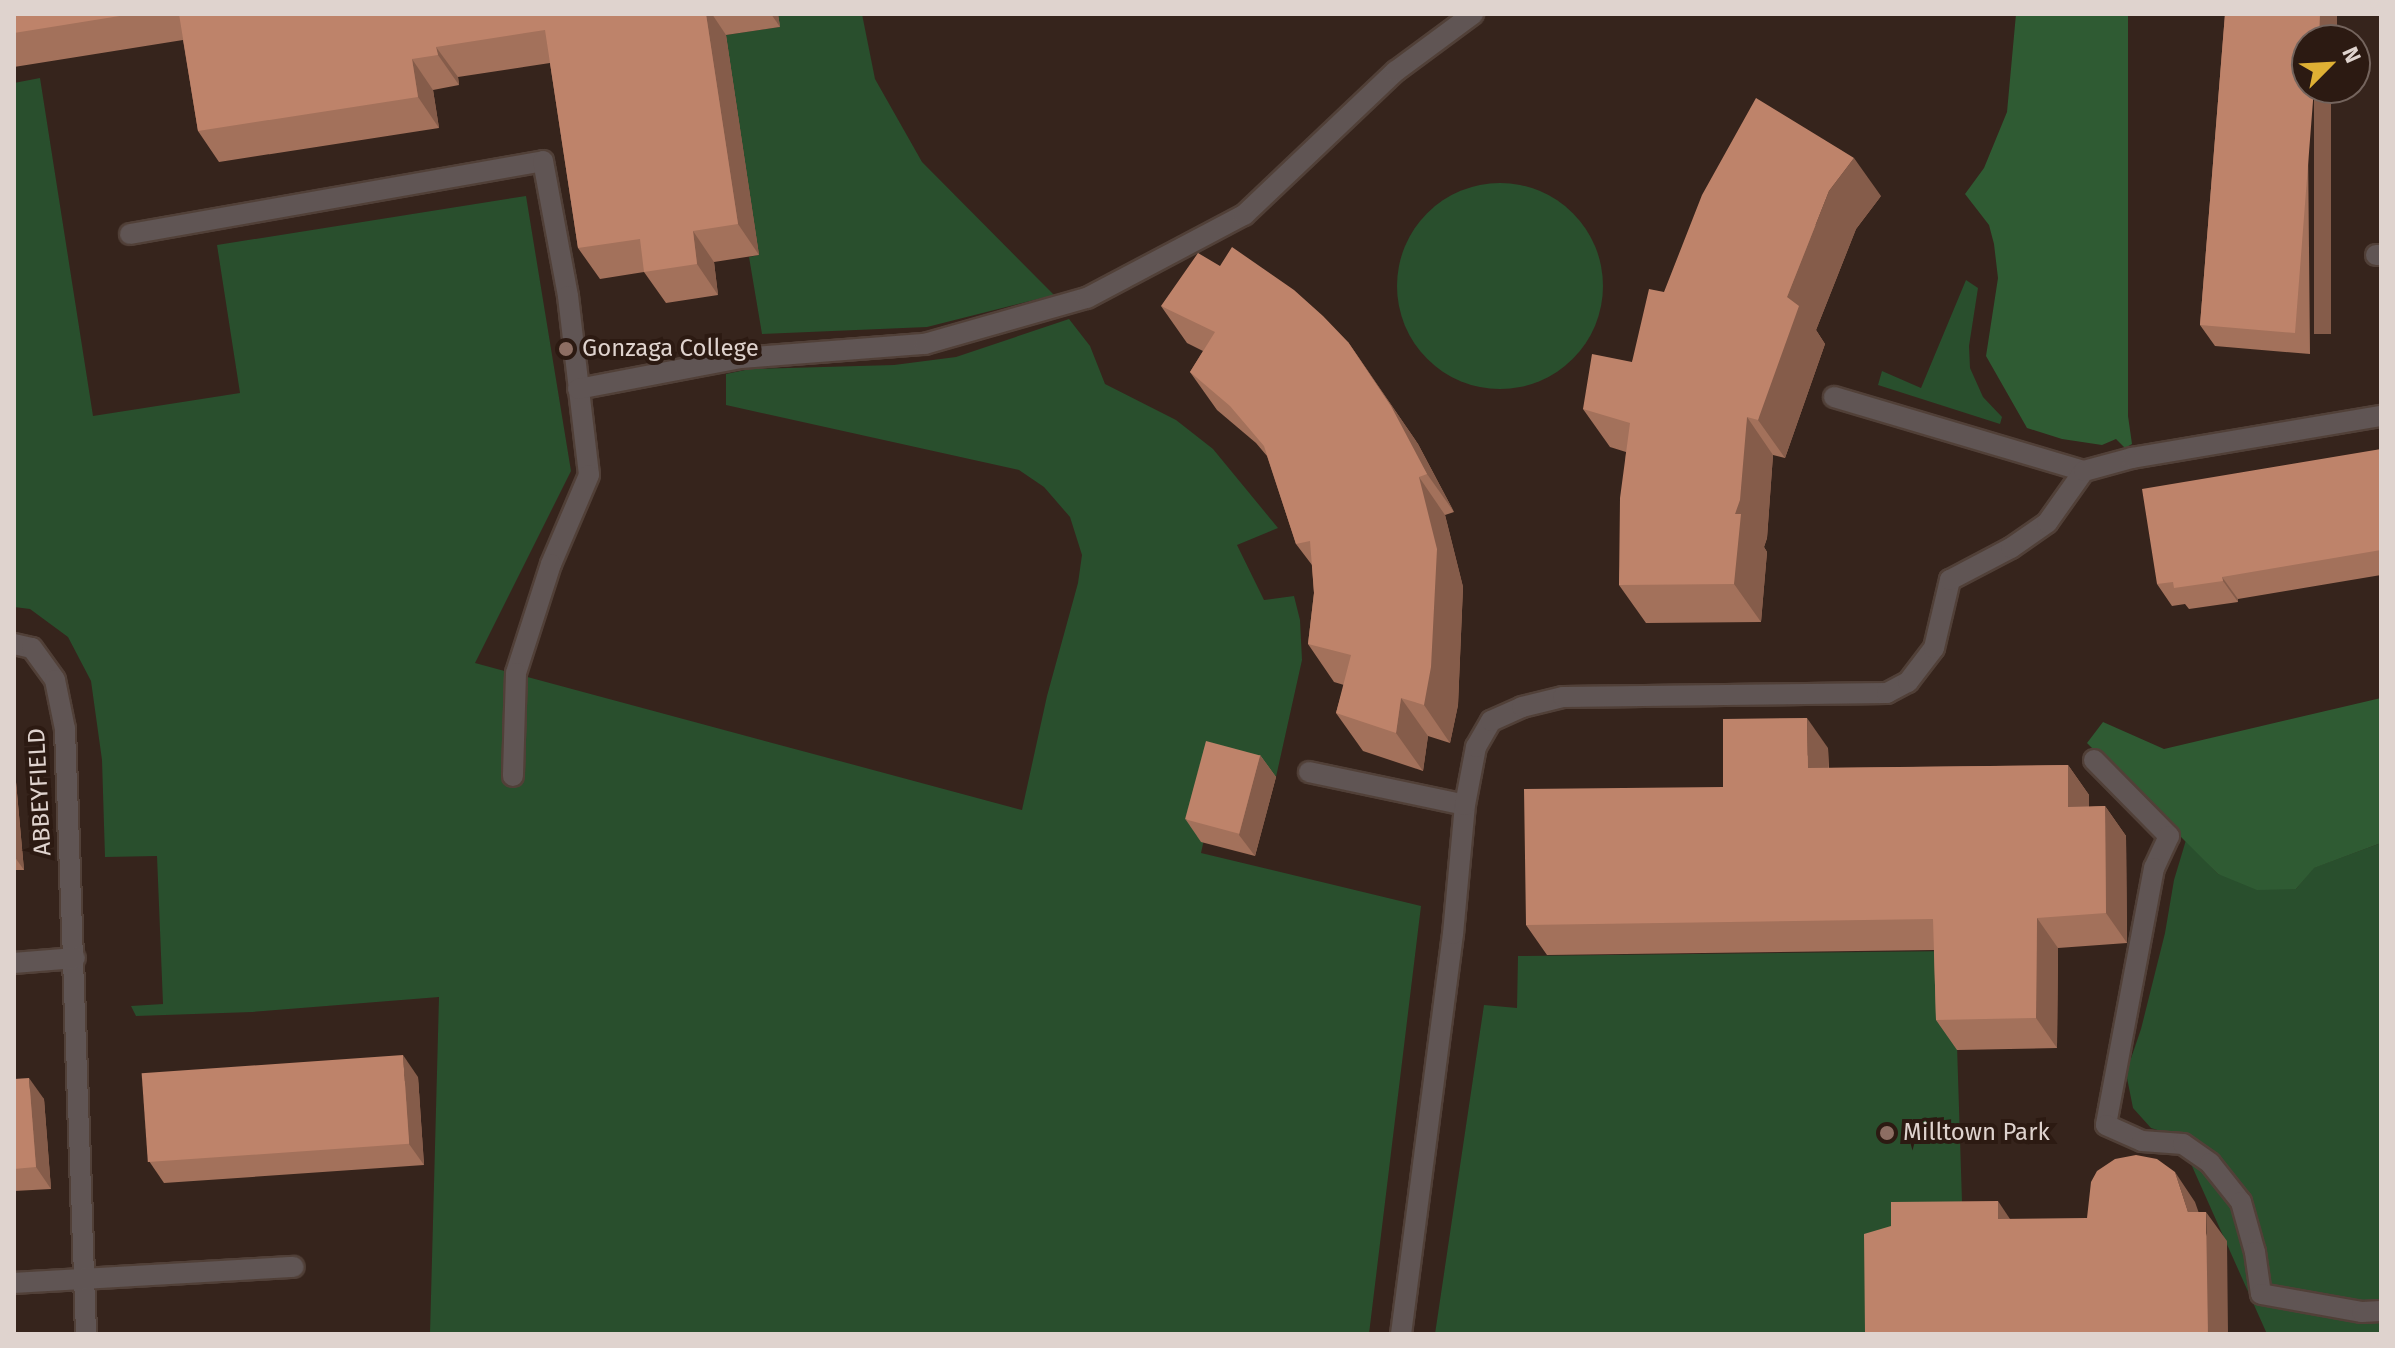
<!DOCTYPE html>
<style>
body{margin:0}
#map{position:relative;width:2395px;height:1348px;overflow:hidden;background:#36241c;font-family:"Fira Sans",sans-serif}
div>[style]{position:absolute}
.green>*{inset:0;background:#294f2d}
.round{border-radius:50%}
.forest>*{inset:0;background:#2f5b33}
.roads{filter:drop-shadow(2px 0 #514038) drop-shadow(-2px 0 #514038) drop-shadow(0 2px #514038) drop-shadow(0 -2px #514038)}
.lane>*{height:20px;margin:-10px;padding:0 10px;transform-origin:10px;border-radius:10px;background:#605554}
.street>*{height:20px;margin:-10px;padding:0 10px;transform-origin:10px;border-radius:10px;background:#605554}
.wall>*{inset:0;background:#a3715b}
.shaded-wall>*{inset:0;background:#855c4a;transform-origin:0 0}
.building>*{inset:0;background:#be836a;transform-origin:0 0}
.dots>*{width:22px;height:22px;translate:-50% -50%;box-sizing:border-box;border:4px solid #2c1a12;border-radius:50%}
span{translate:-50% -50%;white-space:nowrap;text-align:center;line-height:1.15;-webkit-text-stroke:8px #2c1a12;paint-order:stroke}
.poi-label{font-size:24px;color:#dfd3ce}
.left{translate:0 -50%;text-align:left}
.street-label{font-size:24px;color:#dfd3ce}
.frame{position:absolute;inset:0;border:16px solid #dfd3ce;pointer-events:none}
.north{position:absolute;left:2291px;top:24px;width:80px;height:80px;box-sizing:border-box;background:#2c1a12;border:2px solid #74645d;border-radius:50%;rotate:66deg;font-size:22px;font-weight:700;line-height:32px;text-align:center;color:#dfd3ce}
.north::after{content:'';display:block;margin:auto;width:28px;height:36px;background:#dfb034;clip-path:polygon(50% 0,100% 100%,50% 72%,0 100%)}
</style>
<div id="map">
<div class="green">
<div style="clip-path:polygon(778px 14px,862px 14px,875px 79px,922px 162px,1054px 295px,927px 327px,762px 334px,749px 257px,759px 255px,726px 35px,779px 27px)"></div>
<div style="clip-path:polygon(40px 78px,93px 416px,240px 393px,217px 245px,526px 196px,571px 471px,475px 663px,1022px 810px,1047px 696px,1078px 583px,1082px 555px,1070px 517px,1044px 487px,1019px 470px,726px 405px,726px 374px,750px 369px,894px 365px,956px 357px,1069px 319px,1090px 346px,1105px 384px,1176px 420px,1213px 449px,1278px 528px,1237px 545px,1264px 600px,1294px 596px,1300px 620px,1302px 660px,1276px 777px,1221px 763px,1201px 853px,1421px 906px,1369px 1334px,430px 1334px,439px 997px,252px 1012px,136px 1016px,131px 1006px,163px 1004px,157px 856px,105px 857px,102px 760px,91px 681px,68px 637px,30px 609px,14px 607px,14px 83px)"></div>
<div class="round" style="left:1397px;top:183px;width:206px;height:206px"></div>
<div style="clip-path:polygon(1966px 280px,1978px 288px,1969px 346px,1970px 368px,1983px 397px,2002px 417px,2000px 424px,1878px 385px,1882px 371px,1921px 388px)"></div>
<div style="clip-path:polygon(2186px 840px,2218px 874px,2296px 889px,2313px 868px,2381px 843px,2381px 1334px,2267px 1334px,2179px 1137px,2151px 1128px,2133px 1108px,2126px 1073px,2141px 1029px,2165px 933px,2174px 880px)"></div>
<div style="clip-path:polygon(1954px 951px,1963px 1233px,1886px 1334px,1435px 1334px,1484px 1005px,1517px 1008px,1518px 956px)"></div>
</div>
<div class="forest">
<div style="clip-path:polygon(2016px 14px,2128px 14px,2128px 416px,2132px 444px,2125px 448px,2116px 439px,2102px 445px,2062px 439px,2027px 428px,1986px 356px,1998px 278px,1994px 244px,1989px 225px,1965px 194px,1984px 168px,2007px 112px)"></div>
<div style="clip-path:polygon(2381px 698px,2381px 843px,2314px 868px,2296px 889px,2257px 890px,2218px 874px,2087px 743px,2103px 722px,2164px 749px)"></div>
</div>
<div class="roads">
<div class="lane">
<div style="left:130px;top:234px;width:419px;rotate:-10deg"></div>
<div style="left:543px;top:161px;width:137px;rotate:79.5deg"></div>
<div style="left:568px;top:296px;width:180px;rotate:83.3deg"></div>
<div style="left:589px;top:475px;width:97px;rotate:113.1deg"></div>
<div style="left:551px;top:564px;width:114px;rotate:107.8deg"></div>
<div style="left:516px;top:673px;width:103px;rotate:91.7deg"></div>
<div style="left:578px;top:389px;width:166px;rotate:-10.8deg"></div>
<div style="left:741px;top:358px;width:185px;rotate:-4.4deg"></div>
<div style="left:925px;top:344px;width:168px;rotate:-15.9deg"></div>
<div style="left:1087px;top:298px;width:178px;rotate:-27.9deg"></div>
<div style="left:1244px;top:215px;width:209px;rotate:-43.5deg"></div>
<div style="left:1396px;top:71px;width:96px;rotate:-36.5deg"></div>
<div style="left:1834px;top:397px;width:261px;rotate:16.5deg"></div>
<div style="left:2094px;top:760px;width:107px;rotate:45.4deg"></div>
<div style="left:2169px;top:836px;width:35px;rotate:115deg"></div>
<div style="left:2154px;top:868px;width:261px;rotate:100.6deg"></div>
<div style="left:2106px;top:1125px;width:39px;rotate:24deg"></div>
<div style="left:2142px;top:1141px;width:41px;rotate:4.2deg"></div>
<div style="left:2183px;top:1144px;width:33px;rotate:35deg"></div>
<div style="left:2210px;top:1163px;width:50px;rotate:51.5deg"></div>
<div style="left:2241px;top:1202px;width:52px;rotate:74.4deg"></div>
<div style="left:2255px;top:1252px;width:42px;rotate:81.9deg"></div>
<div style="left:2261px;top:1294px;width:103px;rotate:10.1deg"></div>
<div style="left:2362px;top:1312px;width:19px;rotate:-3deg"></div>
<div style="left:1309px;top:772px;width:159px;rotate:11.9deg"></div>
<div style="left:1401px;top:1334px;width:403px;rotate:-82.6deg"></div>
<div style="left:1453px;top:934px;width:130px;rotate:-84.7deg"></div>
<div style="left:1465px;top:805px;width:59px;rotate:-79.3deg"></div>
<div style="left:1476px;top:747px;width:30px;rotate:-60deg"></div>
<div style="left:1491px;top:721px;width:34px;rotate:-24deg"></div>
<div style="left:1522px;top:707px;width:42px;rotate:-13.7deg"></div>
<div style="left:1563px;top:697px;width:324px;rotate:-0.7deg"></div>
<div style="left:1887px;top:693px;width:24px;rotate:-28deg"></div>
<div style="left:1908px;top:682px;width:43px;rotate:-52.6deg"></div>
<div style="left:1934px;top:648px;width:70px;rotate:-76.8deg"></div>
<div style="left:1950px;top:580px;width:69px;rotate:-27.7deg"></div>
<div style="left:2011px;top:548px;width:44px;rotate:-34.8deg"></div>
<div style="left:2047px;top:523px;width:64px;rotate:-54.6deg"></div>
<div style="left:2084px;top:471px;width:50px;rotate:-15.2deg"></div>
</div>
<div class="street">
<div style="left:2376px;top:255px;width:5px"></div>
<div style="left:2132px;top:458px;width:253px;rotate:-9.6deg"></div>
<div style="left:14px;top:644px;width:18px;rotate:13deg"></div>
<div style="left:32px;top:648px;width:39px;rotate:54deg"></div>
<div style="left:55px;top:680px;width:50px;rotate:78.5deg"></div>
<div style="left:65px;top:729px;width:605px;rotate:88.01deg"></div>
<div style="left:14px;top:963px;width:61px;rotate:-4.7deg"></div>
<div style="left:14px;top:1283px;width:280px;rotate:-3.3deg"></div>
</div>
</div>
<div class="wall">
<div style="clip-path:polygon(14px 14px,778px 14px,780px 27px,726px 35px,759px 255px,714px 262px,718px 295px,666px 303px,644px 272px,600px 279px,578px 248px,550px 63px,458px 77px,459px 85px,433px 90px,439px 128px,219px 162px,198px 131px,183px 40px,14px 67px)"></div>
<div style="clip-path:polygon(2225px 14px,2337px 14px,2335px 40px,2307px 40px,2310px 354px,2215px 346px,2200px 325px)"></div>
<div style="clip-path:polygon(1881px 196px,1856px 229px,1816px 330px,1825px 344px,1785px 458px,1773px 455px,1767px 538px,1764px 547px,1767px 552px,1761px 622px,1646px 623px,1619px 585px,1626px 452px,1610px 447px,1583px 409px,1632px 362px,1664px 292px)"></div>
<div style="clip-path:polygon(1161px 306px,1348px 342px,1418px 444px,1454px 512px,1445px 515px,1463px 587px,1458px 705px,1450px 743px,1428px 736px,1423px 771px,1363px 751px,1336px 713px,1344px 685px,1334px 682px,1308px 644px,1314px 593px,1312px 565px,1296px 544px,1267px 456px,1256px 443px,1217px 410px,1190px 372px,1203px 351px,1187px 343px)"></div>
<div style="clip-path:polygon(2381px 449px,2381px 575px,2238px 599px,2238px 602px,2189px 609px,2185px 604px,2172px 606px,2157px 584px)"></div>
<div style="clip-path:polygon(1828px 748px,1829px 768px,2068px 765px,2089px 795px,2089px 807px,2105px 806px,2126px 836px,2127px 943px,2058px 948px,2057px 1048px,1957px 1050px,1936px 1020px,1934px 950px,1547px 955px,1526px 925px,1723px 787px)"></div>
<div style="clip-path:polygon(1260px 755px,1276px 777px,1255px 856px,1201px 842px,1186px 820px)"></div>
<div style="clip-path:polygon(14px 779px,16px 782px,24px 870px,14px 870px)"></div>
<div style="clip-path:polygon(418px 1077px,424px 1165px,164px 1183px,149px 1161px)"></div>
<div style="clip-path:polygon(14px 1079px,44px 1099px,51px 1189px,14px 1191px)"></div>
</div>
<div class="shaded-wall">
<div style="clip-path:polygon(706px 14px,712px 14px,726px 35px,759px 255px,738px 224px)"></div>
<div style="clip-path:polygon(771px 14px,778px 14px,780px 27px)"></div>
<div style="left:2320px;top:14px;width:17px;height:26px"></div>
<div style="clip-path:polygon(436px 47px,458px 77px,459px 85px,438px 55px)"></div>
<div style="clip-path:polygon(412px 59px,433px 90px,439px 128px,418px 97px)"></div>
<div style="left:2314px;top:88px;width:17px;height:246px"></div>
<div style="clip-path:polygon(1854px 158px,1881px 196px,1856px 229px,1816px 330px,1825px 344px,1785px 458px,1758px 420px,1787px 297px,1829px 191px)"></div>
<div style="clip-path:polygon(693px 231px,714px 262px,718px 295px,697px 264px)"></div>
<div style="clip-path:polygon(1348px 342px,1418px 444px,1454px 512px,1427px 474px)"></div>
<div style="clip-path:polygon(1747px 417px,1773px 455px,1767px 538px,1764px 547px,1767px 552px,1761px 622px,1734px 584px,1735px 514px)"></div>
<div style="clip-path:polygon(1419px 477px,1445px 515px,1463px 587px,1458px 705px,1450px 743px,1424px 705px)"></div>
<div style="clip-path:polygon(2222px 577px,2238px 599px,2238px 602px,2223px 581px)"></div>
<div style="clip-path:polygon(1401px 698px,1428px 736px,1423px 771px,1396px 733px)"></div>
<div style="clip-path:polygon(1807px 718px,1828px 748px,1829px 798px,1808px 768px)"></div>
<div style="clip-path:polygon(1260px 755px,1276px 777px,1255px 856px,1239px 835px)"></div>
<div style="clip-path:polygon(2068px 765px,2089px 795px,2089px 837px,2068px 807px)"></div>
<div style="clip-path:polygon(14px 779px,16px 782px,24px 870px,14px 856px)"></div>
<div style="clip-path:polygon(2105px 806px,2126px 836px,2127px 943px,2106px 913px)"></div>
<div style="clip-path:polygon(2037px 918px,2058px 948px,2057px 1048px,2036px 1018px)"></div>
<div style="clip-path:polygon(403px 1055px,418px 1077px,424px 1165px,409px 1144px)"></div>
<div style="clip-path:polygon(29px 1078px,44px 1099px,51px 1189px,36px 1167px)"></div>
<div style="clip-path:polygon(2175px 1172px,2195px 1202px,2207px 1236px,2206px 1212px,2227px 1241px,2228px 1334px,2208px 1334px,2188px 1212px)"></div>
<div style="clip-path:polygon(1998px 1201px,2018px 1231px,1998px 1219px)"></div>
</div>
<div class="building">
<div style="clip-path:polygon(14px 14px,132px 14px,14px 33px)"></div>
<div style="clip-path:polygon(179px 14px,706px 14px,738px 224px,693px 231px,697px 264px,644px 272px,640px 239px,578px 248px,545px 30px,436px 47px,438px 55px,412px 59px,418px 97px,198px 131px)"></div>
<div style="clip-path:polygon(2225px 14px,2320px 14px,2318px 40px,2307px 40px,2307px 88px,2314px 88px,2295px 333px,2200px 325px)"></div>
<div style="clip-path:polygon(1756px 98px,1854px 158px,1829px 191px,1787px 297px,1799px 306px,1758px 420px,1747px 417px,1740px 500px,1735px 514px,1741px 514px,1734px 584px,1619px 585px,1620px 498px,1630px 423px,1583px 409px,1592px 354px,1632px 362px,1649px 289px,1664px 292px,1702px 195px)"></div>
<div style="clip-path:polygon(1232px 247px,1294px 290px,1323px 316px,1348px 342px,1391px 406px,1427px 474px,1419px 477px,1437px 549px,1431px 667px,1424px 705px,1401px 698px,1396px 733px,1336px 713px,1351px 655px,1308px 644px,1314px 593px,1310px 541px,1296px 544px,1264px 446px,1230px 406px,1190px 372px,1215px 332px,1161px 306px,1198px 253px,1220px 266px)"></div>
<div style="clip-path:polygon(2381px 449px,2381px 550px,2222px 577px,2223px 581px,2174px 588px,2173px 582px,2157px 584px,2142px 489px)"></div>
<div style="clip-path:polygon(1807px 718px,1808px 768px,2068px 765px,2068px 807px,2105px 806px,2106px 913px,2037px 918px,2036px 1018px,1936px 1020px,1933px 919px,1526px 925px,1524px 789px,1723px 787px,1723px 719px)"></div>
<div style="left:1206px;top:741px;width:56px;height:81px;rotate:15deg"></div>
<div style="left:403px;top:1055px;width:89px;height:262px;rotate:86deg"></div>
<div style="clip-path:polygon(29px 1078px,36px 1167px,14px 1169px,14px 1079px)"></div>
<div style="clip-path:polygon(2136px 1155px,2157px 1159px,2175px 1172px,2188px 1212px,2206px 1212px,2208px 1334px,1865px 1334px,1864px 1234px,1891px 1226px,1891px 1202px,1998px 1201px,1998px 1219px,2087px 1218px,2091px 1182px,2097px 1171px,2115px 1159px)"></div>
</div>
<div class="dots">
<div style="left:566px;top:349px;background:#8d6e63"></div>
<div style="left:1887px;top:1133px;background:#8d6e63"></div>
</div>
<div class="poi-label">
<span class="left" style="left:582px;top:349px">Gonzaga College</span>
<span class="left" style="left:1903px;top:1133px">Milltown Park</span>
</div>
<div class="street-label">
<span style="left:40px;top:792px;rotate:-93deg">ABBEYFIELD</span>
</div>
<div class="frame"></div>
<div class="north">N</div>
</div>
